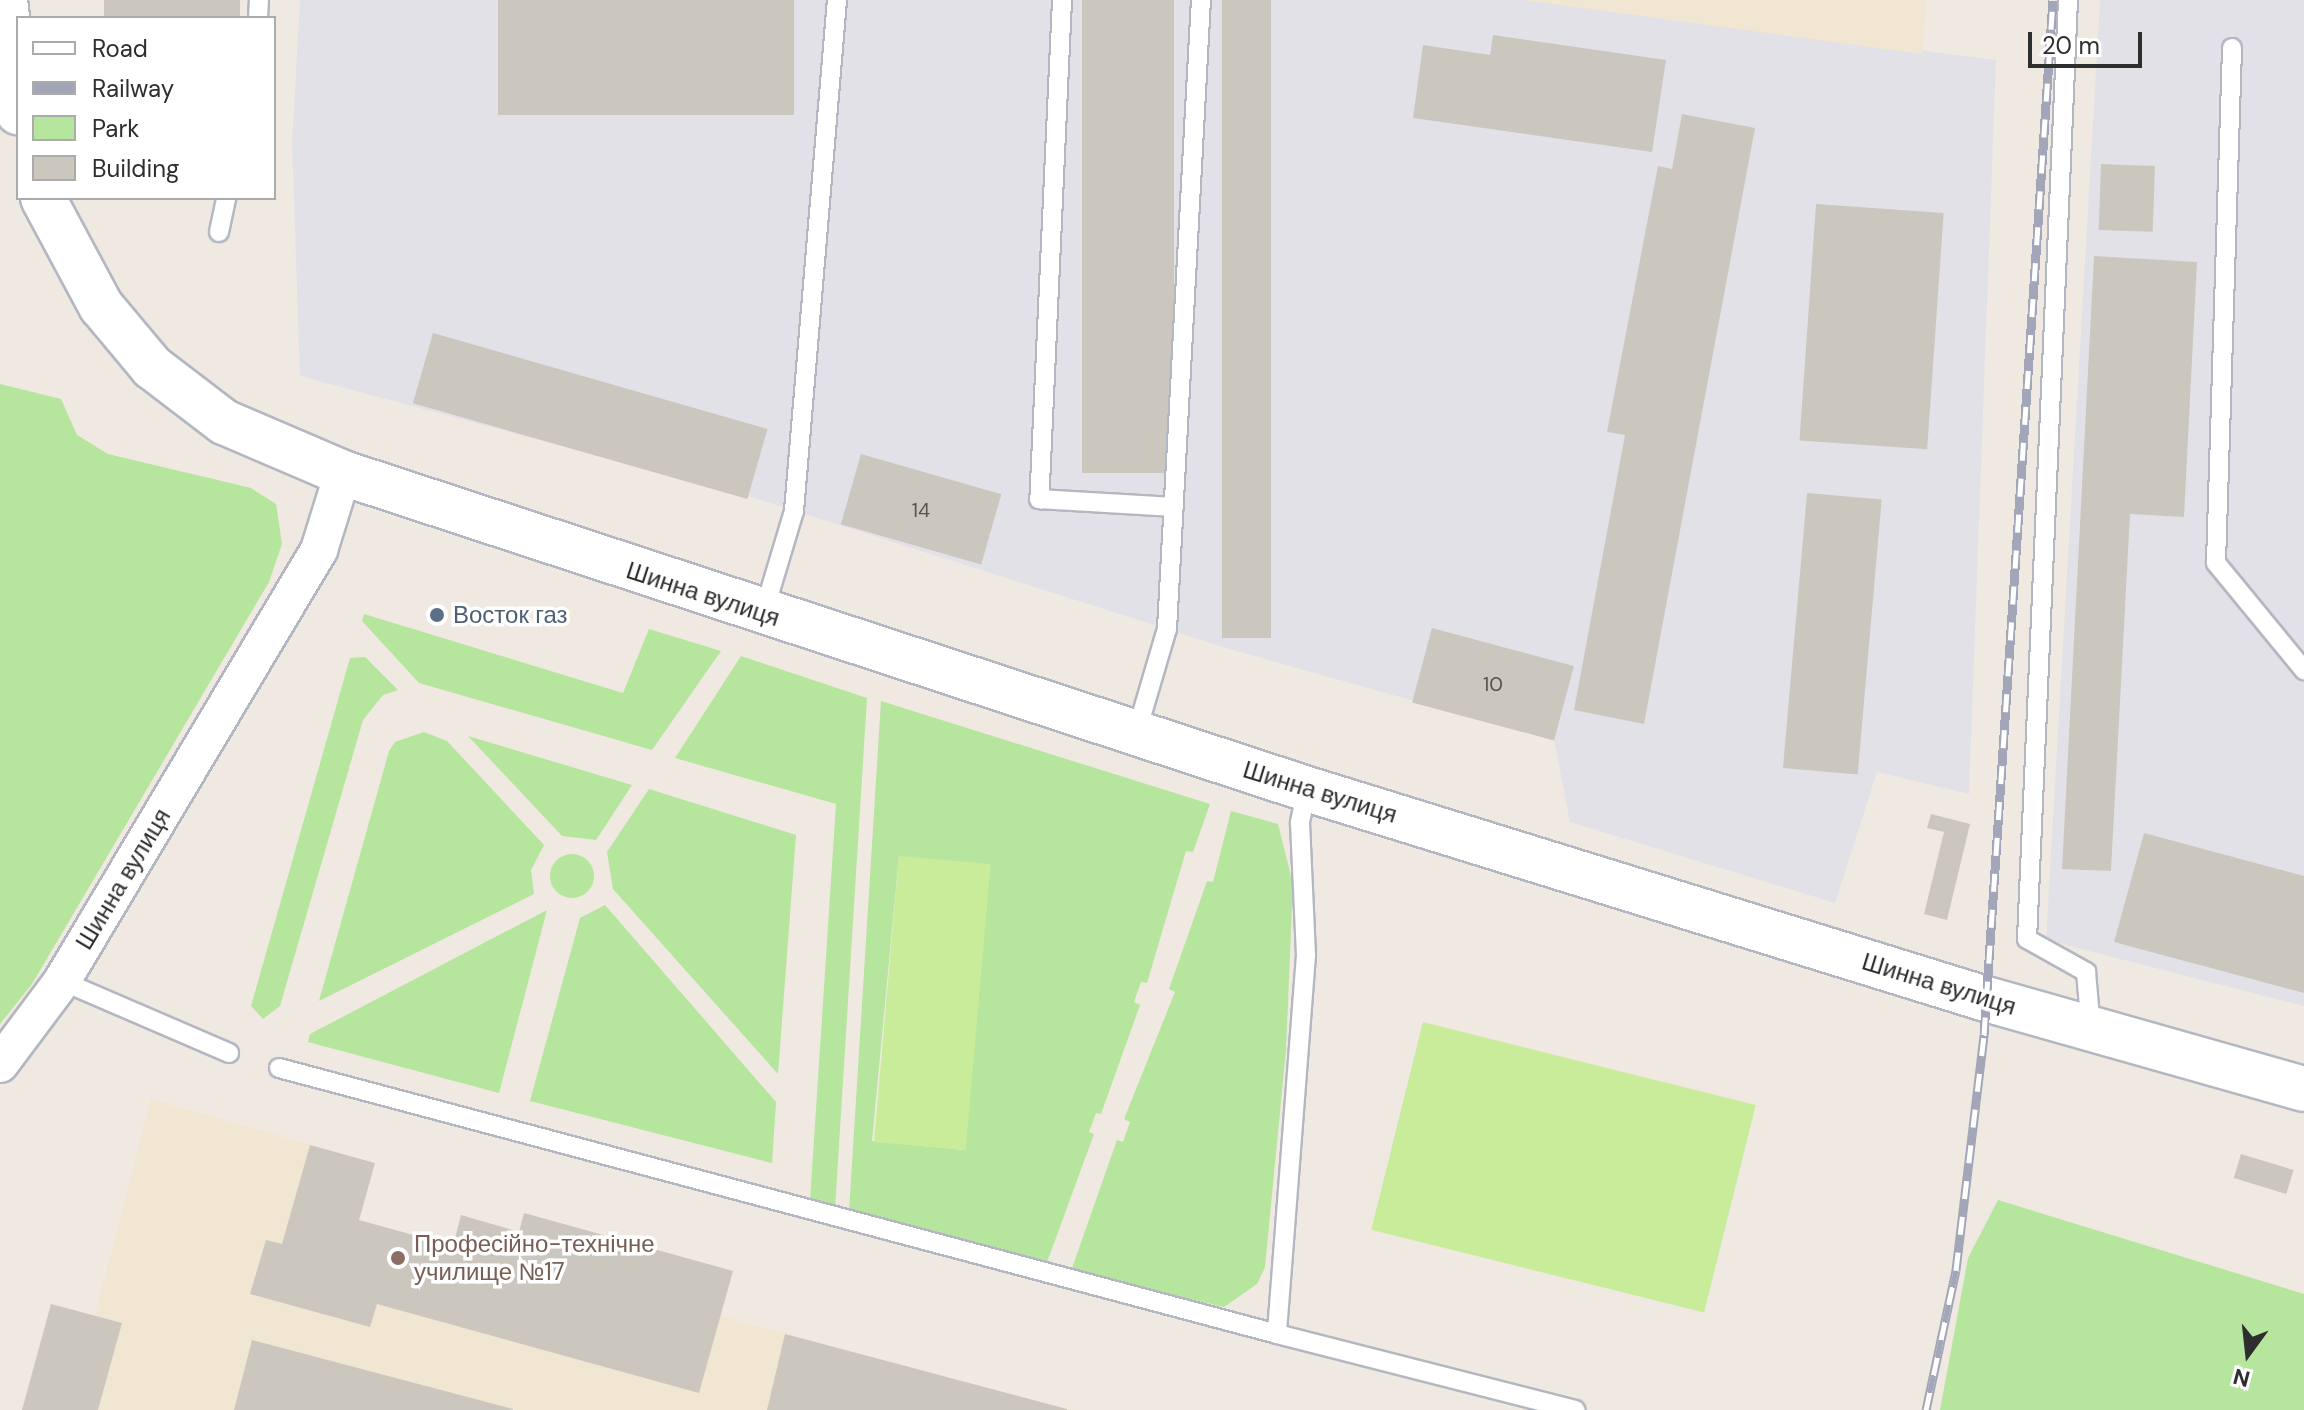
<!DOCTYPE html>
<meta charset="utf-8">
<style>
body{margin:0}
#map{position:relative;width:2304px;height:1410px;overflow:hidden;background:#efe9e1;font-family:"DM Sans",sans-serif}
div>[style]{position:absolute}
.industrial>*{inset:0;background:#e3e1e8}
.education>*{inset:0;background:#f0e6d1}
.green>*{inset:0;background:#b6e59e}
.round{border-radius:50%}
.pitch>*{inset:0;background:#c9ec9a;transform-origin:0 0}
.building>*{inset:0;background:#cbc7bf;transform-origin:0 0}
.roads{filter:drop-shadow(2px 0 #b4b7c1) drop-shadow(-2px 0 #b4b7c1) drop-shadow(0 2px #b4b7c1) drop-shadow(0 -2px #b4b7c1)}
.lane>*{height:18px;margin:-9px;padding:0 9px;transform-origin:9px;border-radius:9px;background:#fff}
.street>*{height:36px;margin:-18px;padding:0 18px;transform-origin:18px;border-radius:18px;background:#fff}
.secondary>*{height:44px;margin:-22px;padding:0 22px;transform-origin:22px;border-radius:22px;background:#fff}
.rail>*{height:9px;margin-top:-4.5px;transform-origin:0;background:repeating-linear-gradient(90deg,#fff 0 18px,#a3a6b8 0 36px);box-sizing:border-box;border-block:2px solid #a3a6b8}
.dots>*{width:22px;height:22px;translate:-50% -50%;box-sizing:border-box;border:4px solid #fff;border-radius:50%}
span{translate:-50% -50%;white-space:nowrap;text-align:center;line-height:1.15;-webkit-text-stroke:7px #fff;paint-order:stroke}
.number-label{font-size:20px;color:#555452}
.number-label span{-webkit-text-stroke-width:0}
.street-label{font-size:24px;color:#2e2e2e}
.service-label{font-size:24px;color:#4e5e75}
.left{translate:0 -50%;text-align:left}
.education-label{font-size:24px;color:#785e54}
.legend{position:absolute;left:16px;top:16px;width:260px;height:184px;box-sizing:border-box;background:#fff;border:2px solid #ababab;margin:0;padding:10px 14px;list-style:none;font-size:24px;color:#2e2e2e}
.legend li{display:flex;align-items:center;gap:16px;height:40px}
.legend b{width:40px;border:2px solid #ababab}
.north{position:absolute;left:2208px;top:1314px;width:80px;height:80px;-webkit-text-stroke:6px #fff;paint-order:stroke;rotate:195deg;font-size:22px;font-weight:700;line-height:32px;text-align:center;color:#2e2e2e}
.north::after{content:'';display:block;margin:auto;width:28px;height:36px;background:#2e2e2e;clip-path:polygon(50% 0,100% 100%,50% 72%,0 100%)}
.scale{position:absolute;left:2028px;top:32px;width:114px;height:36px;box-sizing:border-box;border:4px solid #2e2e2e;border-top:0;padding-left:10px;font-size:24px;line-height:28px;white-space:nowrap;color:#2e2e2e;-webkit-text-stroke:6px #fff;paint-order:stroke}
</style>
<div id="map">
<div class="industrial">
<div style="clip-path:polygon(300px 0,1524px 0,1996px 60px,1969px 794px,1877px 772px,1835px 903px,1570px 822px,1554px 740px,1236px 651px,748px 496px,300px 376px,292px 143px)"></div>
<div style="clip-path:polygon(2100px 0,2304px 0,2304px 1006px,2046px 940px)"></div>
</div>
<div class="education">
<div style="clip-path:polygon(1524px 0,1927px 0,1922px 54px)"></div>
<div style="clip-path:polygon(151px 1099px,375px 1163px,360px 1220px,452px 1245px,461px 1215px,519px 1232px,524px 1213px,733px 1271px,721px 1316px,1071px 1410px,98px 1410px,122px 1324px,95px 1315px)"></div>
</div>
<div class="green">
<div style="clip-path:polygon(0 384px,61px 399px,77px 435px,108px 454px,251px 488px,276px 504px,282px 544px,269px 582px,32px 984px,0 1024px)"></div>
<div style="clip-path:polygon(364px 614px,623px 693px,649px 629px,721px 651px,652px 750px,419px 683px,362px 621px)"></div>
<div style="clip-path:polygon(741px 656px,867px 698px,835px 1208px,810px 1201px,836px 804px,675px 758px)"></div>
<div style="clip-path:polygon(365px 657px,398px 690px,383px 695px,363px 720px,280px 1006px,263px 1019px,251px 1006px,350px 658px)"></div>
<div style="clip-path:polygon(evenodd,881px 701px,1210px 804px,1193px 852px,1186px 851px,1147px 983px,1141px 982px,1134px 1002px,1140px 1005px,1101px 1114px,1096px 1113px,1089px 1132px,1094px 1134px,1046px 1265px,849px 1211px,881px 701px,899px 856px,965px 1150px,964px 1150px,872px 1141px,899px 856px)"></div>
<div style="clip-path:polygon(424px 732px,447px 741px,544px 845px,531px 870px,534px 894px,319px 1001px,389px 751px,395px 742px)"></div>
<div style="clip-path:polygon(468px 736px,632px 785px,596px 840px,562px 836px)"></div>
<div style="clip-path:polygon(649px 789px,796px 835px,778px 1074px,613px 889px,607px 852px)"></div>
<div style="clip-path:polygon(1231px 811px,1278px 824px,1293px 884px,1286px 1050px,1265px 1267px,1257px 1284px,1224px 1307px,1071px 1271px,1117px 1140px,1123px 1142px,1130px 1122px,1124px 1119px,1175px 992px,1169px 989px,1207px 881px,1213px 882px)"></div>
<div class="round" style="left:550px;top:854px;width:44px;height:44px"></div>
<div style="clip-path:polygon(605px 905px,776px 1102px,772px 1163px,530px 1101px,580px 918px)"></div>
<div style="clip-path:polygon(547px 910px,499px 1093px,308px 1042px,310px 1034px)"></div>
<div style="clip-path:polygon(1998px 1200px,2304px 1294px,2304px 1410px,1940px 1410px,1968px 1258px)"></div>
</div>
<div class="pitch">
<div style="left:899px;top:856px;width:92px;height:287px;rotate:5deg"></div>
<div style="left:1423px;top:1022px;width:343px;height:214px;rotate:14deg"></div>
</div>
<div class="building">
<div style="left:104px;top:0;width:136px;height:18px"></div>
<div style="left:498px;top:0;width:296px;height:115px"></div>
<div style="left:1082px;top:0;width:92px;height:473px"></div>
<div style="left:1222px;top:0;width:49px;height:638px"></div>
<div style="clip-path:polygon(1493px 35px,1666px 60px,1652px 152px,1413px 118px,1423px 45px,1490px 55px)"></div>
<div style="clip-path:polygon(1682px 114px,1755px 128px,1644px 724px,1574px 710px,1625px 435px,1607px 432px,1658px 166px,1672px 169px)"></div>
<div style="left:2101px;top:164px;width:54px;height:66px;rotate:2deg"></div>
<div style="left:1816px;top:204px;width:128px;height:237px;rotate:4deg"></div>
<div style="clip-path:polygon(2094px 256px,2197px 262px,2184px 517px,2130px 514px,2111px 871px,2062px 869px)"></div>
<div style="left:433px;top:333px;width:348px;height:73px;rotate:16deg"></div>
<div style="left:861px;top:454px;width:146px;height:73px;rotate:16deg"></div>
<div style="left:1807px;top:493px;width:75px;height:276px;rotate:5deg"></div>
<div style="left:1432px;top:628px;width:147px;height:77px;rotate:15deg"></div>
<div style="clip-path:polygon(1931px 814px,1970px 824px,1947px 920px,1924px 914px,1944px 832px,1927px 828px)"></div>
<div style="clip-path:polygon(2144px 833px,2304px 876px,2304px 993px,2114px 942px)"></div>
<div style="clip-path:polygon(310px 1145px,375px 1163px,359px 1220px,453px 1246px,461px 1215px,519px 1232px,524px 1213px,733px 1271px,699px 1393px,377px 1304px,370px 1327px,250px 1294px,266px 1240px,282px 1244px)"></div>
<div style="left:2241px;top:1154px;width:55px;height:25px;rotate:17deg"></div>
<div style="clip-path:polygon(51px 1304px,122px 1323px,98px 1410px,22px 1410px)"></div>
<div style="clip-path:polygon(785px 1334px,1067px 1409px,1067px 1410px,767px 1410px)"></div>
<div style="clip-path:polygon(252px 1340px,513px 1409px,513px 1410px,234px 1410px)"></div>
</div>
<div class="roads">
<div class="lane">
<div style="left:1062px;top:0;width:500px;rotate:92.6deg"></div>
<div style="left:1039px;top:499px;width:135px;rotate:3.4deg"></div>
<div style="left:2068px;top:0;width:940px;rotate:92.5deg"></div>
<div style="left:2027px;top:939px;width:68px;rotate:29.2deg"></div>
<div style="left:2086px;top:972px;width:57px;rotate:85deg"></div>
<div style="left:258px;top:18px;width:18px;rotate:-87deg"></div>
<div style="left:2232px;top:48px;width:515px;rotate:91.78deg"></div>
<div style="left:2216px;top:563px;width:139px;rotate:50.6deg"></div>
<div style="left:219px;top:232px;width:35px;rotate:-78deg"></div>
<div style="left:764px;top:611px;width:104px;rotate:-73.3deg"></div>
<div style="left:794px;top:511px;width:513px;rotate:-85.19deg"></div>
<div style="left:1136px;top:734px;width:109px;rotate:-73.6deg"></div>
<div style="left:1167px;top:629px;width:630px;rotate:-86.91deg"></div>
<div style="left:1307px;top:789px;width:35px;rotate:102deg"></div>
<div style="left:1300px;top:823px;width:132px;rotate:87.4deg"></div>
<div style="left:1306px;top:955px;width:380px;rotate:94.4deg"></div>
<div style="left:1277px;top:1334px;width:308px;rotate:14.3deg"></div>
<div style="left:62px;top:981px;width:182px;rotate:23.3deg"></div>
<div style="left:279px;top:1068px;width:1033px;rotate:14.92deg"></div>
</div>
<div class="street">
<div style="left:0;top:1064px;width:104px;rotate:-53.2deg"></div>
<div style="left:62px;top:981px;width:502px;rotate:-59.19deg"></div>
<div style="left:319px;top:550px;width:81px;rotate:-72.7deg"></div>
</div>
<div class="secondary">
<div style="left:5px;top:0;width:113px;rotate:83.4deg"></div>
<div style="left:43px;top:198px;width:123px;rotate:61.8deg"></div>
<div style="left:101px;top:306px;width:80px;rotate:50.1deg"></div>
<div style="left:152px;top:367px;width:91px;rotate:37.4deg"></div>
<div style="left:224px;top:422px;width:129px;rotate:23.2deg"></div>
<div style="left:343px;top:473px;width:1014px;rotate:18.15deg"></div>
<div style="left:1307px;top:789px;width:711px;rotate:17.19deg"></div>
<div style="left:1986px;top:999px;width:330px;rotate:15.8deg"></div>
</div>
</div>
<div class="rail">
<div style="left:1926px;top:1410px;width:143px;rotate:-77.9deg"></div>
<div style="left:1956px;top:1270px;width:237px;rotate:-83.2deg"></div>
<div style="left:1984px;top:1035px;width:1037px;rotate:-86.19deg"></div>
</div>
<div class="dots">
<div style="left:437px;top:615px;background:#5c6f8a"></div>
<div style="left:398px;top:1258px;background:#8d6e63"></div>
</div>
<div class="number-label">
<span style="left:921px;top:510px">14</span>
<span style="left:1493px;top:684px">10</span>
</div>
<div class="street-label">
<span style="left:703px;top:594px;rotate:18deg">Шинна вулиця</span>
<span style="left:1320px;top:792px;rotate:17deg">Шинна вулиця</span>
<span style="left:123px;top:879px;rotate:-59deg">Шинна вулиця</span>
<span style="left:1939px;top:984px;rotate:17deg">Шинна вулиця</span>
</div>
<div class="service-label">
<span class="left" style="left:453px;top:615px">Восток газ</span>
</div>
<div class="education-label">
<span class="left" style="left:414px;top:1258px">Професійно-технічне<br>училище №17</span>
</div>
<ul class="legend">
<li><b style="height:10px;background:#fff"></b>Road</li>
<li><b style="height:10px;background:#a3a6b8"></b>Railway</li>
<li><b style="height:22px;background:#b6e59e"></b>Park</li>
<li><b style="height:22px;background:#cbc7bf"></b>Building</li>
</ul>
<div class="north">N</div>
<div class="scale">20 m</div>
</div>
